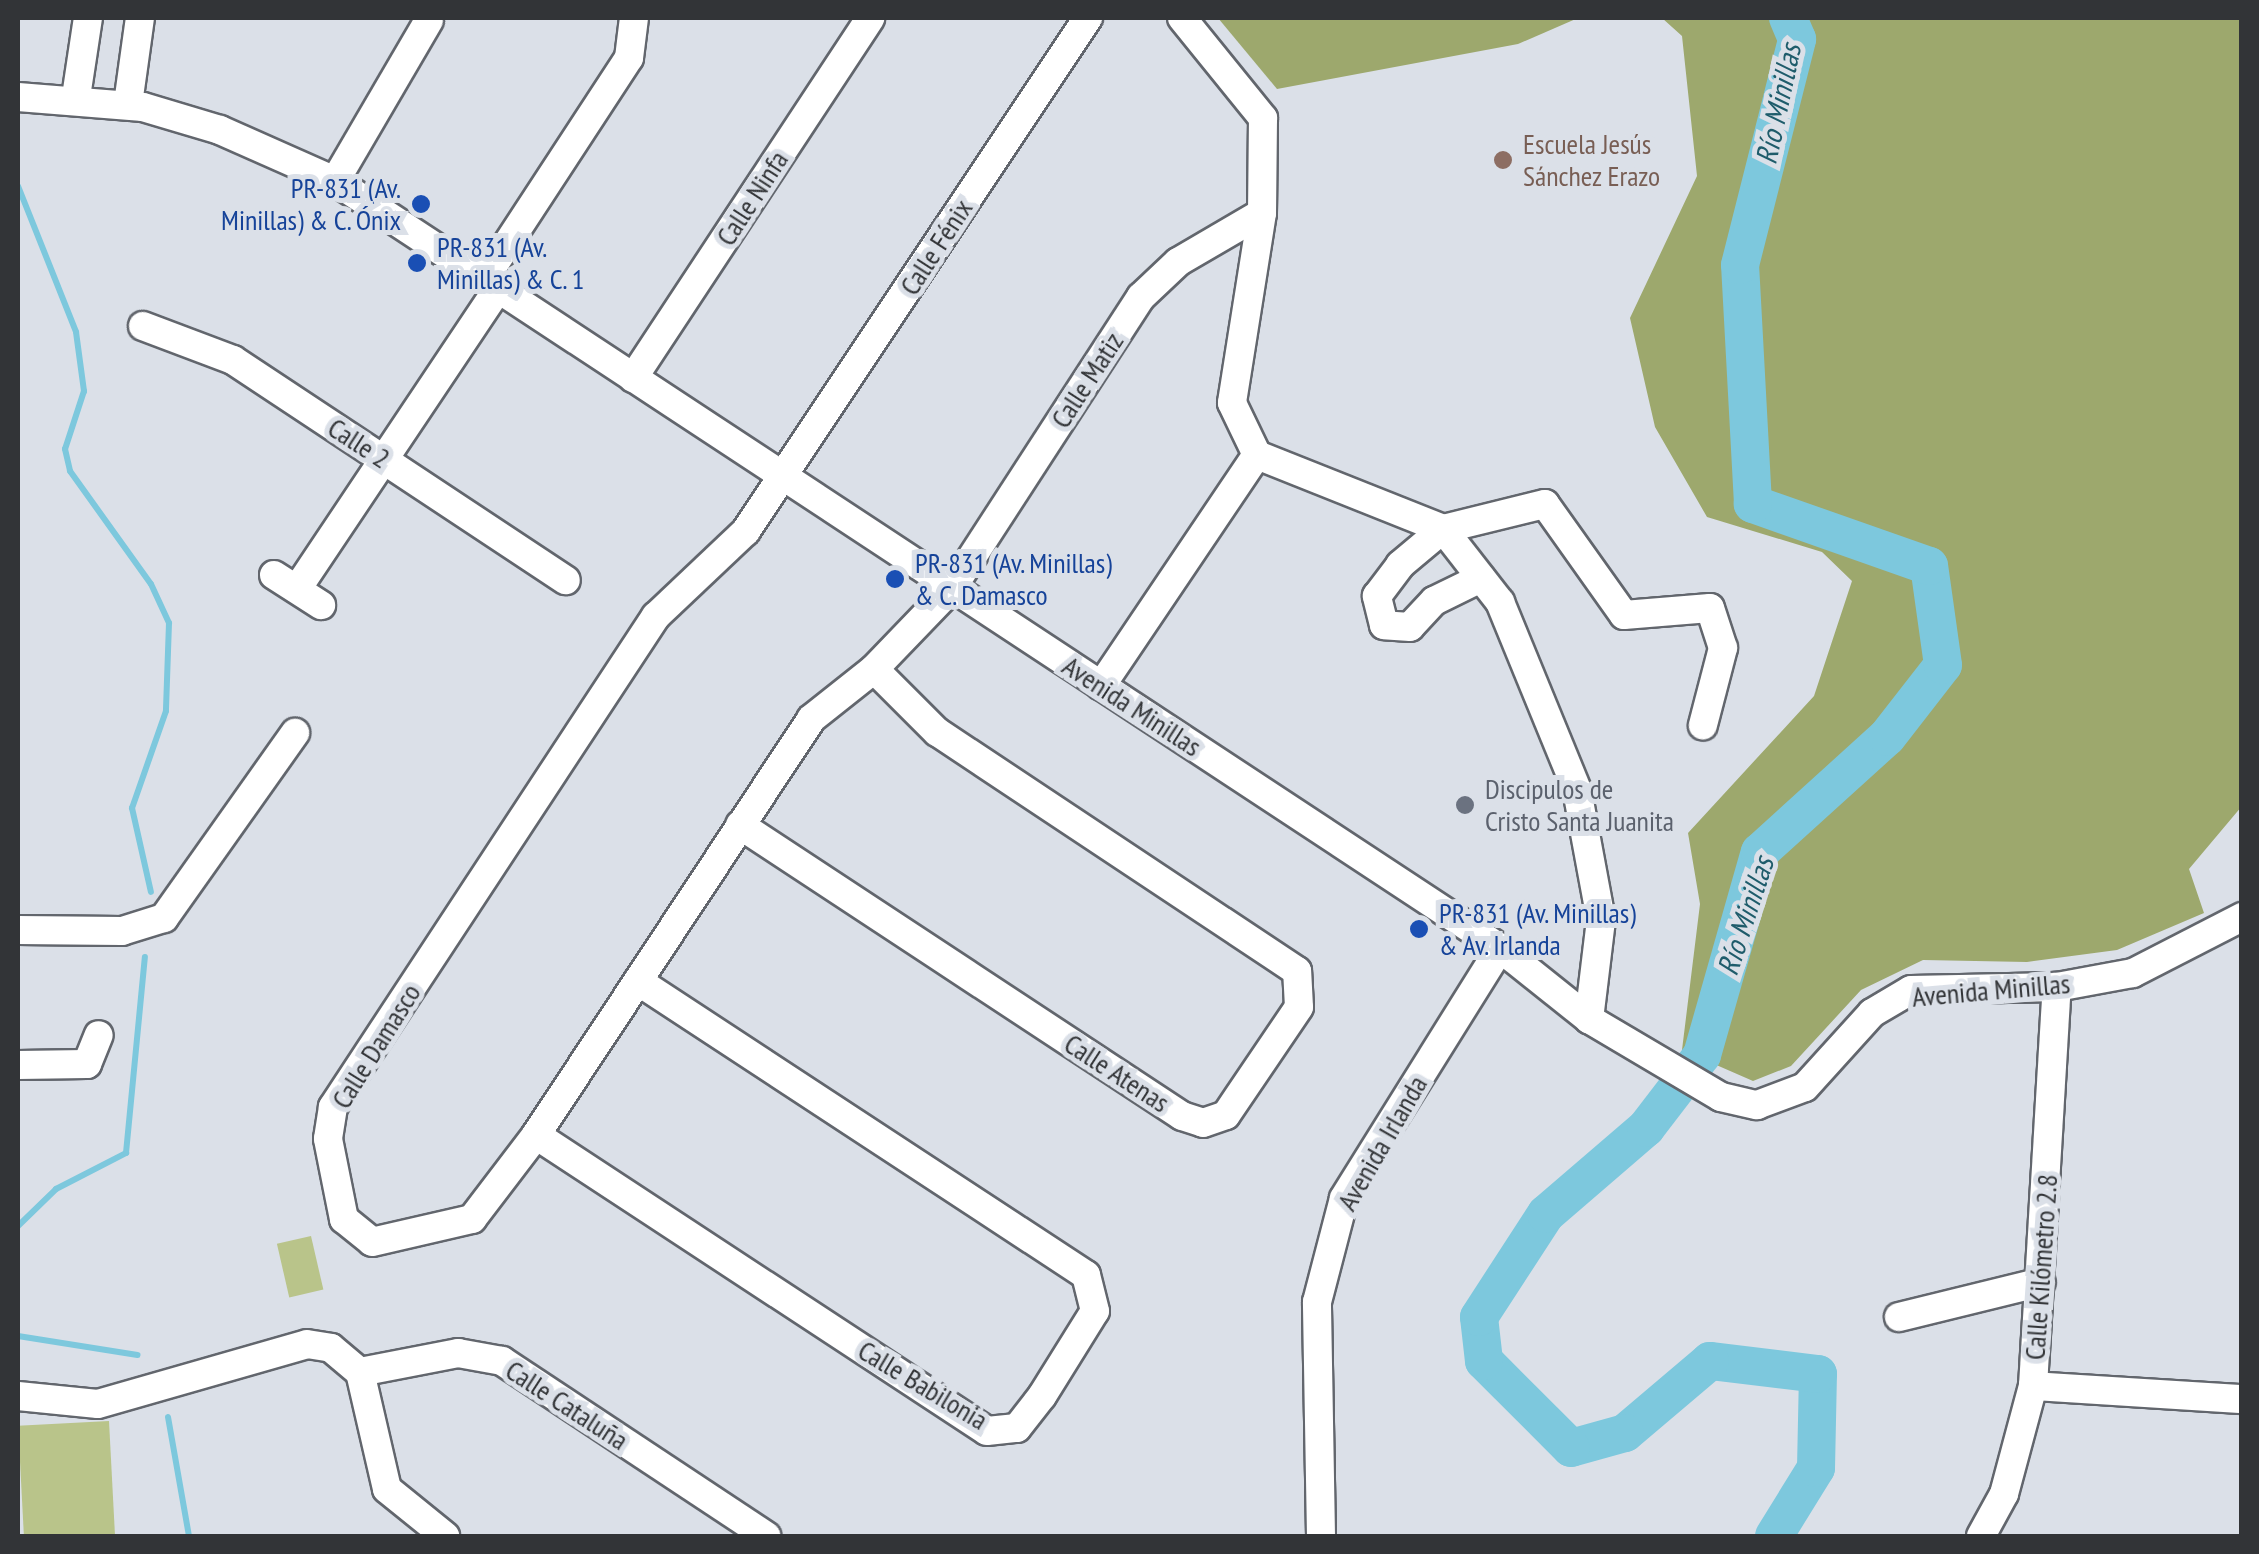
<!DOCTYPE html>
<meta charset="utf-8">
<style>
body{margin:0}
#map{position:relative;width:2259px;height:1554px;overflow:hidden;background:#dbe0e8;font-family:"PT Sans Narrow",sans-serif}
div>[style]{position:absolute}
.green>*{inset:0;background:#b9c48a;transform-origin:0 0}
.forest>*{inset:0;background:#9da86d}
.stream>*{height:6px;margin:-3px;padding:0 3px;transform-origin:3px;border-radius:3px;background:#7dc8dd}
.river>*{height:38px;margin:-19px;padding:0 19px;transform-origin:19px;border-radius:19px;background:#7dc8dd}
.roads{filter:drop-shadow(2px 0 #62666d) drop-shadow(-2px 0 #62666d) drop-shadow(0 2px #62666d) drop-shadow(0 -2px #62666d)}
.minor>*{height:28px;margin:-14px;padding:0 14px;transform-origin:14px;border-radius:14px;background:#fff}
.dots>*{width:28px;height:28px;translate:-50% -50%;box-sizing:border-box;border:5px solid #dbe0e8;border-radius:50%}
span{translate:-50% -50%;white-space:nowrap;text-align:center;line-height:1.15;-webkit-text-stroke:10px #dbe0e8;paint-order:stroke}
.education-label{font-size:28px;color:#785e54}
.left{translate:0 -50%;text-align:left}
.transit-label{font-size:28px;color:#164399}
.right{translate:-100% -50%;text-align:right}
.street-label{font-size:28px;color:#323437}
.worship-label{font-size:28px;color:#5b616d}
.water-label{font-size:30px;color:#1f5c6b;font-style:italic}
.frame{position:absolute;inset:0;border:20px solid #323437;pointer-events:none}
</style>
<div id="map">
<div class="green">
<div style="left:311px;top:1236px;width:55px;height:35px;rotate:77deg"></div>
<div style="left:109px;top:1421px;width:115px;height:91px;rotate:87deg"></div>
</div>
<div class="forest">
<div style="clip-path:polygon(1218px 18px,1578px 18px,1518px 44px,1277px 89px)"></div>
<div style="clip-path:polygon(1662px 18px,2241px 18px,2242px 806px,2189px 869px,2204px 913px,2117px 950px,2027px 962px,1923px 960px,1861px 990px,1791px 1066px,1753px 1081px,1682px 1050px,1700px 904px,1688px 833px,1814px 696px,1852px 581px,1822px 552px,1707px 517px,1655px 427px,1630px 318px,1697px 176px,1682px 36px)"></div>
</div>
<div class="stream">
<div style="left:18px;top:186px;width:157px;rotate:68.3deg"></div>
<div style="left:76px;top:332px;width:60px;rotate:82.3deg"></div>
<div style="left:84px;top:391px;width:61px;rotate:108.1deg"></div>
<div style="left:65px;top:449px;width:23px;rotate:77deg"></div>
<div style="left:70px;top:471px;width:139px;rotate:54.4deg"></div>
<div style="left:151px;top:584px;width:43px;rotate:65.2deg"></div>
<div style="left:169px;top:623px;width:88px;rotate:92deg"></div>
<div style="left:166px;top:711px;width:103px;rotate:109.3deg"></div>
<div style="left:132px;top:808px;width:86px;rotate:77.3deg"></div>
<div style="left:18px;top:1226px;width:53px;rotate:-44.2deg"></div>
<div style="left:56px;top:1189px;width:79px;rotate:-27.2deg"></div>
<div style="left:126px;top:1153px;width:197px;rotate:-84.5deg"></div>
<div style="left:18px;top:1336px;width:121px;rotate:9deg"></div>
<div style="left:168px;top:1417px;width:121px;rotate:80deg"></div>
</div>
<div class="river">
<div style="left:1774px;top:1536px;width:80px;rotate:-58.3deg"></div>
<div style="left:1816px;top:1468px;width:94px;rotate:-88.8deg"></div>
<div style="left:1818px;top:1374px;width:109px;rotate:-173.1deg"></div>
<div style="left:1710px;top:1361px;width:111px;rotate:139.7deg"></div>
<div style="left:1625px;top:1433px;width:56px;rotate:164.5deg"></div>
<div style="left:1571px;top:1448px;width:123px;rotate:-135deg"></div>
<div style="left:1484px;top:1361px;width:44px;rotate:-96.5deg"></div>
<div style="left:1479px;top:1317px;width:123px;rotate:-57deg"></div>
<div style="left:1546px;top:1214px;width:132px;rotate:-40.7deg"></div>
<div style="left:1646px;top:1128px;width:92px;rotate:-52.5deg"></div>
<div style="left:1702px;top:1055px;width:211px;rotate:-74.1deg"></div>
<div style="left:1760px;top:852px;width:171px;rotate:-42.2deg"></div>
<div style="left:1887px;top:737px;width:91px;rotate:-52.1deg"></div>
<div style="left:1943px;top:665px;width:100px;rotate:-98deg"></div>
<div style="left:1929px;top:566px;width:187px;rotate:-160.6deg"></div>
<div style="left:1753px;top:504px;width:239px;rotate:-93.1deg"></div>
<div style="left:1740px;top:265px;width:233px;rotate:-75.8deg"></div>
<div style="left:1797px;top:39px;width:23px;rotate:-113deg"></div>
</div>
<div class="roads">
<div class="minor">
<div style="left:1088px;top:18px;width:617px;rotate:123.69deg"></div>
<div style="left:746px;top:531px;width:124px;rotate:136.6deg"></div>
<div style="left:656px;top:616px;width:588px;rotate:123.34deg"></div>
<div style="left:333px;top:1107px;width:32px;rotate:99deg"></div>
<div style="left:328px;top:1139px;width:82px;rotate:78.7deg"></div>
<div style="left:344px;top:1219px;width:36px;rotate:39deg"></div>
<div style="left:372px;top:1242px;width:103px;rotate:-13deg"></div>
<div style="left:472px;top:1219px;width:106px;rotate:-52.7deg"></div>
<div style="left:536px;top:1135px;width:499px;rotate:-56.5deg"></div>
<div style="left:811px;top:719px;width:80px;rotate:-38.4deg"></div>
<div style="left:874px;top:669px;width:112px;rotate:-46.1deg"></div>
<div style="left:952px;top:588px;width:347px;rotate:-57deg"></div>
<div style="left:1141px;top:297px;width:51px;rotate:-43.4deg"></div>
<div style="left:1178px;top:262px;width:97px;rotate:-30.3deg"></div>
<div style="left:1182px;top:18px;width:129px;rotate:51deg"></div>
<div style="left:1263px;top:118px;width:95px;rotate:90.6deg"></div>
<div style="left:1262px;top:213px;width:192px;rotate:99deg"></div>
<div style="left:1232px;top:403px;width:58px;rotate:64.3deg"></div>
<div style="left:1257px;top:455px;width:200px;rotate:21.7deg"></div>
<div style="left:1443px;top:529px;width:93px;rotate:52deg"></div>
<div style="left:1500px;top:602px;width:203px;rotate:67.7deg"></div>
<div style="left:1577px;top:790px;width:132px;rotate:79.5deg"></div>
<div style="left:1601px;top:920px;width:100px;rotate:96.9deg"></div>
<div style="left:18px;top:97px;width:125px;rotate:4.6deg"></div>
<div style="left:143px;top:107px;width:80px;rotate:16.6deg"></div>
<div style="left:220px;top:130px;width:126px;rotate:23.9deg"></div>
<div style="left:335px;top:181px;width:1395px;rotate:33.36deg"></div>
<div style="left:1500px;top:948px;width:114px;rotate:38.6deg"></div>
<div style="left:1589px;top:1019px;width:153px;rotate:30.6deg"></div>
<div style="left:1721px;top:1097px;width:37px;rotate:13deg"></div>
<div style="left:1757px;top:1105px;width:51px;rotate:-20.6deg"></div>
<div style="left:1805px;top:1087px;width:100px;rotate:-47.8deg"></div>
<div style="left:1872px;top:1013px;width:45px;rotate:-30.5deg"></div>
<div style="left:1911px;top:990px;width:146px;rotate:-1.2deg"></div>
<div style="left:2057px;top:987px;width:77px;rotate:-10.4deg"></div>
<div style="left:2133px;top:973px;width:123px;rotate:-27.2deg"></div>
<div style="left:76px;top:97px;width:80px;rotate:-81.4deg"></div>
<div style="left:128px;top:104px;width:87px;rotate:-82.1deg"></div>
<div style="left:335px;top:181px;width:186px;rotate:-59.7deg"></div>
<div style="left:485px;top:278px;width:263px;rotate:-56.8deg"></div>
<div style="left:629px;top:58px;width:40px;rotate:-82.9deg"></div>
<div style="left:143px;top:326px;width:96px;rotate:20.7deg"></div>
<div style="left:233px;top:360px;width:399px;rotate:33.5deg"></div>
<div style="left:633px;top:378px;width:431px;rotate:-56.6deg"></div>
<div style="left:274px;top:575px;width:56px;rotate:32.6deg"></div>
<div style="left:1481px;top:578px;width:52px;rotate:153.9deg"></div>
<div style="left:1434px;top:601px;width:35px;rotate:133deg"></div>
<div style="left:1410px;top:627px;width:26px;rotate:-176deg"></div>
<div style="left:1384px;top:625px;width:30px;rotate:-104deg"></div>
<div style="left:1377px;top:596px;width:39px;rotate:-53deg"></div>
<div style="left:1400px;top:565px;width:56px;rotate:-39.9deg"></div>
<div style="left:1443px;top:529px;width:105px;rotate:-13.8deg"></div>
<div style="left:1545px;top:504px;width:136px;rotate:54.6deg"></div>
<div style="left:1624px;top:615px;width:86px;rotate:-4.7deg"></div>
<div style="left:1710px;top:608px;width:42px;rotate:72deg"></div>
<div style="left:1723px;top:648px;width:80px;rotate:104.6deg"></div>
<div style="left:297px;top:589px;width:363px;rotate:-56.2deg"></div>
<div style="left:1101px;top:686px;width:279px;rotate:-56deg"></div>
<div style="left:740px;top:825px;width:529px;rotate:33.36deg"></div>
<div style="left:1182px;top:1116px;width:22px;rotate:18deg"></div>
<div style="left:1203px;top:1123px;width:24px;rotate:-19deg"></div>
<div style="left:1226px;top:1115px;width:130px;rotate:-55.9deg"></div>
<div style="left:1299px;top:1007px;width:36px;rotate:-93deg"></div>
<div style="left:1297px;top:971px;width:432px;rotate:-146.4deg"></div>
<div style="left:937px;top:732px;width:89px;rotate:-135deg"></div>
<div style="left:18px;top:930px;width:104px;rotate:0.6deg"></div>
<div style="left:122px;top:931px;width:44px;rotate:-17.2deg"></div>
<div style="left:164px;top:918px;width:227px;rotate:-54.7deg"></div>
<div style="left:18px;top:1065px;width:69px;rotate:-0.8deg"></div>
<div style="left:87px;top:1064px;width:31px;rotate:-68deg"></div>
<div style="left:536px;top:1135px;width:539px;rotate:33.28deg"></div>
<div style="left:987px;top:1431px;width:30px;rotate:-6deg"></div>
<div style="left:1017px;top:1428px;width:41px;rotate:-52deg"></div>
<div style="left:1042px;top:1396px;width:100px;rotate:-58.1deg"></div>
<div style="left:1095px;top:1311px;width:37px;rotate:-104deg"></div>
<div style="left:1086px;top:1275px;width:536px;rotate:-146.73deg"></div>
<div style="left:1899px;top:1317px;width:146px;rotate:-13.8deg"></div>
<div style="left:360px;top:1372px;width:100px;rotate:-11deg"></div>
<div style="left:458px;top:1353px;width:45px;rotate:10.3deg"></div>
<div style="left:502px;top:1361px;width:317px;rotate:33.5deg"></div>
<div style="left:360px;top:1372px;width:120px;rotate:77deg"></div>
<div style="left:387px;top:1489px;width:75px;rotate:39deg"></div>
<div style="left:2033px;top:1386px;width:209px;rotate:3.6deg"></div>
<div style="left:18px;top:1396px;width:80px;rotate:5.7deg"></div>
<div style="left:98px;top:1404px;width:217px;rotate:-16deg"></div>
<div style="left:307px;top:1344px;width:24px;rotate:9deg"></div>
<div style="left:331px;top:1348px;width:38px;rotate:40deg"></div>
<div style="left:1321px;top:1536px;width:234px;rotate:-91deg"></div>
<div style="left:1317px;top:1302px;width:107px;rotate:-75.4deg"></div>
<div style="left:1344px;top:1198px;width:295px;rotate:-58deg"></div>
<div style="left:1981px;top:1536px;width:48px;rotate:-61.3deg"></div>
<div style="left:2004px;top:1494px;width:112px;rotate:-75deg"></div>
<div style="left:2033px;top:1386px;width:400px;rotate:-86.6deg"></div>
</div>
</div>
<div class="dots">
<div style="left:1503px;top:160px;background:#8d6e63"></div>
<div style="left:421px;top:204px;background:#1a4fb4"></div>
<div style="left:417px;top:263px;background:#1a4fb4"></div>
<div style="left:895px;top:579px;background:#1a4fb4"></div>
<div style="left:1465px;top:805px;background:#6b7280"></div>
<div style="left:1419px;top:929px;background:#1a4fb4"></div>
</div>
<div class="education-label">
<span class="left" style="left:1523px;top:160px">Escuela Jesús<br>Sánchez Erazo</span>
</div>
<div class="transit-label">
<span class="right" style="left:401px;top:204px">PR-831 (Av.<br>Minillas) &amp; C. Ónix</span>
<span class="left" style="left:437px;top:263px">PR-831 (Av.<br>Minillas) &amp; C. 1</span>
<span class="left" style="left:915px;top:579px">PR-831 (Av. Minillas)<br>&amp; C. Damasco</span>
<span class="left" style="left:1439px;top:929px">PR-831 (Av. Minillas)<br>&amp; Av. Irlanda</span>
</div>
<div class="street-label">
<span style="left:752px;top:198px;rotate:-57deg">Calle Ninfa</span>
<span style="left:936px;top:247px;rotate:-57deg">Calle Fénix</span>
<span style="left:1087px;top:380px;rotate:-57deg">Calle Matiz</span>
<span style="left:359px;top:443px;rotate:33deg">Calle 2</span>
<span style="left:1132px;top:706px;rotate:33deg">Avenida Minillas</span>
<span style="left:1991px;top:990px;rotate:-5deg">Avenida Minillas</span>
<span style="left:376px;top:1046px;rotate:-58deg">Calle Damasco</span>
<span style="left:1117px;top:1073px;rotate:33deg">Calle Atenas</span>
<span style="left:1382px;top:1143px;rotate:-60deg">Avenida Irlanda</span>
<span style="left:2041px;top:1267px;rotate:-86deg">Calle Kilómetro 2.8</span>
<span style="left:923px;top:1385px;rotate:31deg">Calle Babilonia</span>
<span style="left:567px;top:1405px;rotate:33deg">Calle Cataluña</span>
</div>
<div class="worship-label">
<span class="left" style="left:1485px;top:805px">Discipulos de<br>Cristo Santa Juanita</span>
</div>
<div class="water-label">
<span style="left:1778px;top:104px;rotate:-78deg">Río Minillas</span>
<span style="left:1745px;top:916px;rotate:-72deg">Río Minillas</span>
</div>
<div class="frame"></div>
</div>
